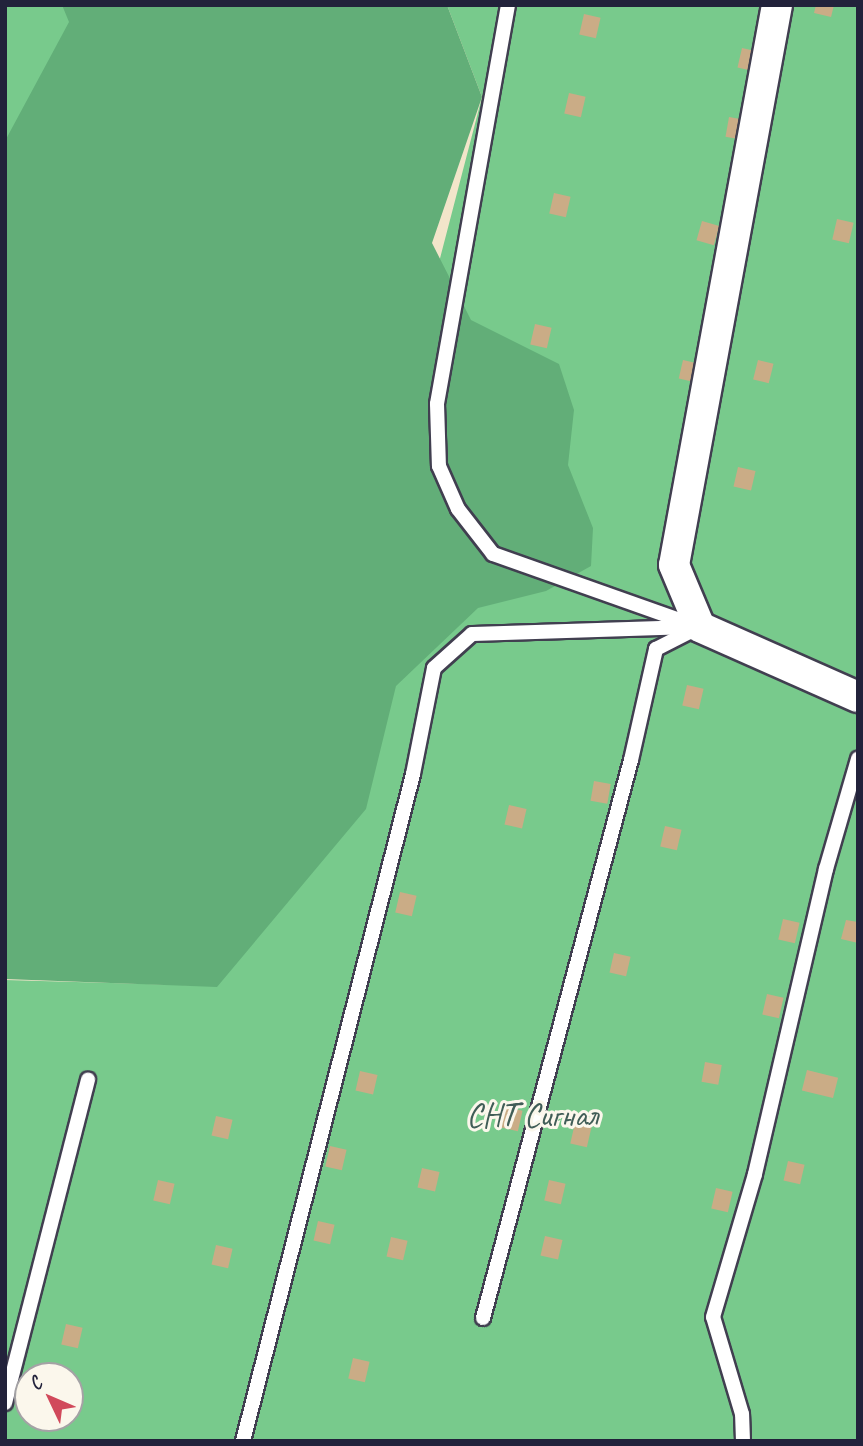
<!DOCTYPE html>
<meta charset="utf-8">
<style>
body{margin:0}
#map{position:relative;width:863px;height:1446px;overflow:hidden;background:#f2e5ca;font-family:Caveat,sans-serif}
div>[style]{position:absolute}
.green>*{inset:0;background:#78ca8c}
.forest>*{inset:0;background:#62ae78}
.building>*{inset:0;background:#caac86;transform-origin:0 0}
.roads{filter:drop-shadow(2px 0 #413f50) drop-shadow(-2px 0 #413f50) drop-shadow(0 2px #413f50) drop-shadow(0 -2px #413f50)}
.service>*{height:14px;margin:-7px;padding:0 7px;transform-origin:7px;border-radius:7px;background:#fff}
.minor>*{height:30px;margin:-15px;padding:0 15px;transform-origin:15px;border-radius:15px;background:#fff}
span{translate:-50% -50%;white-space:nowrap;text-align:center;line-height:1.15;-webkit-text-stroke:6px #fbf7ec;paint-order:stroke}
.park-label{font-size:33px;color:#405d57}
.frame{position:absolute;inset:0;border:7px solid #22223b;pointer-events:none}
.north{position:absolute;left:14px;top:1362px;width:70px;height:70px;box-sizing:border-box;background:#fbf7ec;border:2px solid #a4a2a5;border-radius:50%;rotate:314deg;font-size:19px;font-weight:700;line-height:28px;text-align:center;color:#22223b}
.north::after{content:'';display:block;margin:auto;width:24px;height:32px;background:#d1495b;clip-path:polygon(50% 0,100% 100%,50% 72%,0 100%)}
</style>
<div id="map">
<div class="green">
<div style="clip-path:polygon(5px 5px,119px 5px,5px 184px)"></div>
<div style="clip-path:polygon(evenodd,447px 5px,858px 5px,858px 1441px,5px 1441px,5px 980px,217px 986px,425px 316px,482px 97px,447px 5px,28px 1376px,70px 1376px,70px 1418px,28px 1418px,28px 1376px)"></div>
</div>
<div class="forest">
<div style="clip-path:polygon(62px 5px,447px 5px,482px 97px,432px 243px,471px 320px,559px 364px,574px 410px,568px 465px,593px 528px,591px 566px,546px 591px,478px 608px,396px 686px,366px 809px,217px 987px,5px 979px,5px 141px,69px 22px)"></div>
</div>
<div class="building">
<div style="clip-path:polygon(816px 5px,834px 5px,831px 17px,814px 13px)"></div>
<div style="left:584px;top:14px;width:17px;height:21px;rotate:13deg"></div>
<div style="left:742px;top:48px;width:17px;height:20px;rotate:13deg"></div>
<div style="left:569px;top:93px;width:17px;height:21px;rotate:13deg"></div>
<div style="left:729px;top:117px;width:17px;height:20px;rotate:10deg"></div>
<div style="left:554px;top:193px;width:17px;height:21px;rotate:13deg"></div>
<div style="left:837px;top:219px;width:17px;height:21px;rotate:13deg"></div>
<div style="left:702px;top:221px;width:18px;height:20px;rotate:16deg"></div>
<div style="left:535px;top:324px;width:17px;height:21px;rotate:13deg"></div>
<div style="left:683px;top:360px;width:18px;height:19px;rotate:13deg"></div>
<div style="left:758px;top:360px;width:16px;height:20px;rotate:14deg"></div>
<div style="left:738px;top:467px;width:18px;height:20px;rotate:13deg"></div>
<div style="left:687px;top:685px;width:17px;height:21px;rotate:13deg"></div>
<div style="left:594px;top:781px;width:17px;height:20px;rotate:10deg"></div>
<div style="left:509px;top:805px;width:18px;height:20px;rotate:13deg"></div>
<div style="left:665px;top:826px;width:17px;height:21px;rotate:13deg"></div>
<div style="left:400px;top:892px;width:17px;height:21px;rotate:13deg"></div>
<div style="left:783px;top:919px;width:17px;height:21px;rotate:13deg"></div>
<div style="clip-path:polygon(846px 920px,858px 922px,858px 943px,841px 939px)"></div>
<div style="left:614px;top:953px;width:17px;height:20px;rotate:13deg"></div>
<div style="left:767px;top:994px;width:17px;height:21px;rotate:13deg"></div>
<div style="left:705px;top:1062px;width:17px;height:20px;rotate:10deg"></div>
<div style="left:807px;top:1070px;width:32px;height:21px;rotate:14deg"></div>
<div style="left:360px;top:1071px;width:18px;height:20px;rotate:13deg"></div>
<div style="left:506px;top:1107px;width:17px;height:21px;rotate:13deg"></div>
<div style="left:216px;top:1116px;width:17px;height:20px;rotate:13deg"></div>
<div style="left:575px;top:1123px;width:17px;height:21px;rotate:13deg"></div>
<div style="left:330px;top:1146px;width:17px;height:21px;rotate:13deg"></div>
<div style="left:788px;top:1161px;width:17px;height:20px;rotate:13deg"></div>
<div style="left:422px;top:1168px;width:18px;height:20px;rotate:13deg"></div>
<div style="left:158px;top:1180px;width:17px;height:21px;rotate:13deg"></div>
<div style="left:549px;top:1180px;width:17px;height:21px;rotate:13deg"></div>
<div style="left:716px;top:1188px;width:17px;height:21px;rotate:13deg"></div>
<div style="left:318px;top:1221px;width:17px;height:20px;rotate:13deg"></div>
<div style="left:545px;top:1236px;width:18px;height:20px;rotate:13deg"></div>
<div style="left:391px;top:1237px;width:17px;height:20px;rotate:13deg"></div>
<div style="left:216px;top:1245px;width:17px;height:20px;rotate:13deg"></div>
<div style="left:66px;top:1324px;width:17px;height:21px;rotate:13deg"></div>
<div style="left:353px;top:1358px;width:17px;height:21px;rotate:13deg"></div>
</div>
<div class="roads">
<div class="service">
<div style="left:508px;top:5px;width:405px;rotate:100.1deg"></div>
<div style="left:437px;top:404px;width:62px;rotate:88.2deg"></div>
<div style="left:439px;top:466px;width:47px;rotate:66.2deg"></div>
<div style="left:458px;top:509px;width:57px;rotate:52.1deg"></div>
<div style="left:493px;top:554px;width:207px;rotate:19.5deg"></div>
<div style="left:483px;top:1318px;width:577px;rotate:-75.15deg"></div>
<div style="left:631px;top:760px;width:114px;rotate:-77.3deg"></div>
<div style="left:656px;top:649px;width:44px;rotate:-27.1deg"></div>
<div style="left:5px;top:1403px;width:334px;rotate:-75.6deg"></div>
<div style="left:243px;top:1441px;width:688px;rotate:-75.7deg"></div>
<div style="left:413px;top:774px;width:108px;rotate:-78.8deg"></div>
<div style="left:434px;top:668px;width:51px;rotate:-41.8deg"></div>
<div style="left:472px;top:634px;width:228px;rotate:-1.8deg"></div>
<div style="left:743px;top:1441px;width:27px;rotate:-92deg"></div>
<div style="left:742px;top:1414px;width:101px;rotate:-106.6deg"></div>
<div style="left:713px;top:1317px;width:149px;rotate:-73.6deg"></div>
<div style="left:755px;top:1174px;width:313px;rotate:-76.9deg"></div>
<div style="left:826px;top:869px;width:115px;rotate:-73.8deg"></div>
</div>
<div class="minor">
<div style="left:777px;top:5px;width:569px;rotate:100.42deg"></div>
<div style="left:674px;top:565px;width:67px;rotate:67.2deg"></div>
<div style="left:700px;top:627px;width:173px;rotate:23.9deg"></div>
</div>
</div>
<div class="park-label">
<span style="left:532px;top:1116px">СНТ Сигнал</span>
</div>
<div class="frame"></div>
<div class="north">С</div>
</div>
